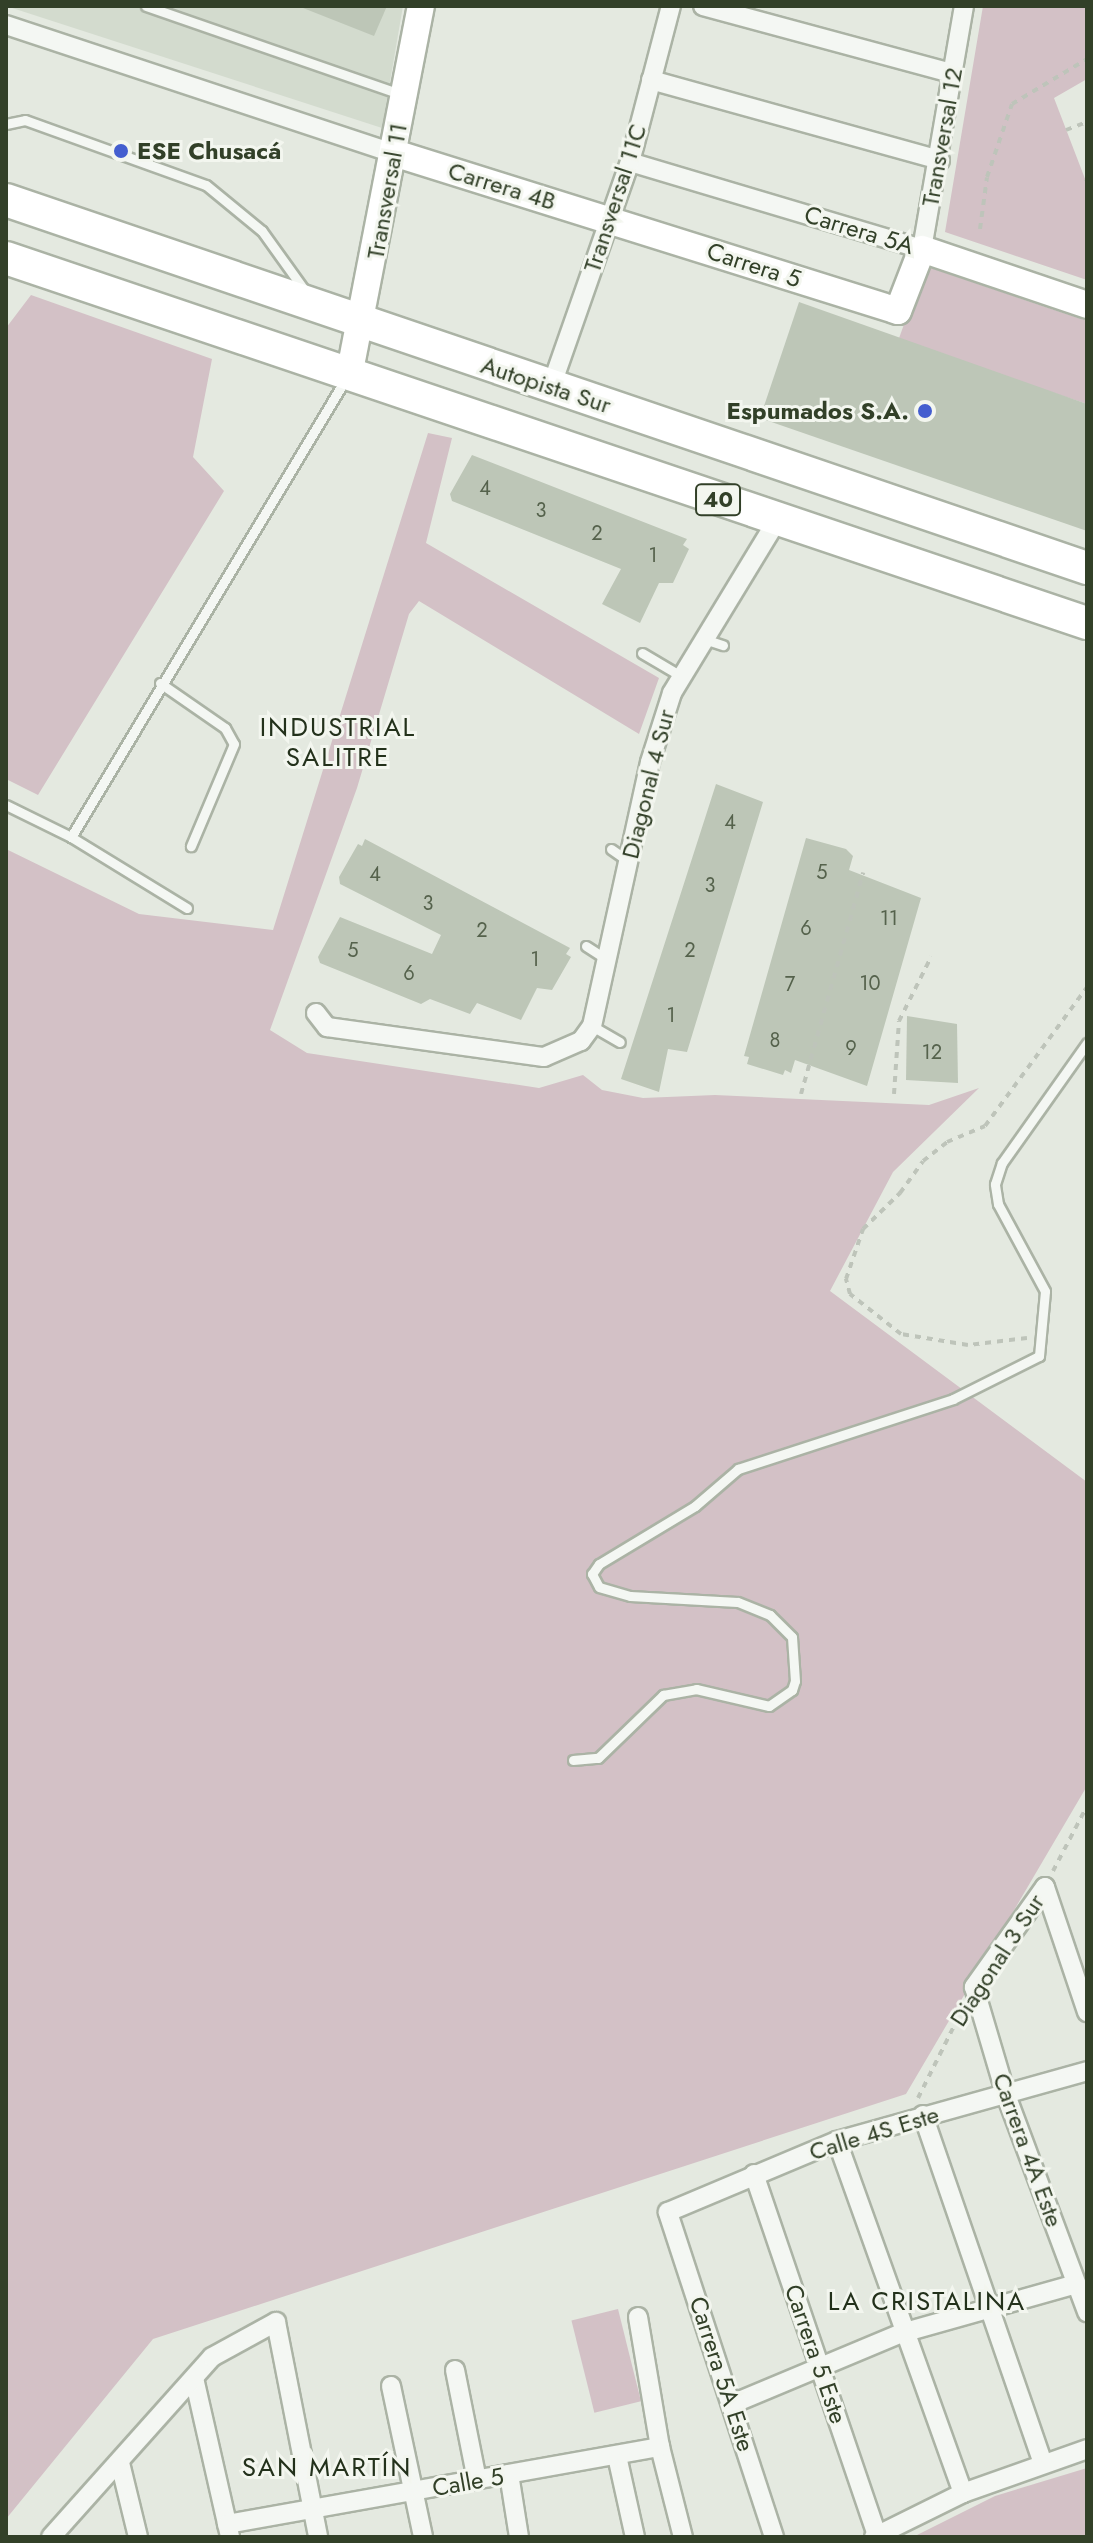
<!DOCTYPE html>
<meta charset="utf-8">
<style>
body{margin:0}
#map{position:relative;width:1093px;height:2543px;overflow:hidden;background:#e4e9e0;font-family:Jost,sans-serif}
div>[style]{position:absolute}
.built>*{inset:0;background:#d3dbce}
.green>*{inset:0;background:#d3c1c6;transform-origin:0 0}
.building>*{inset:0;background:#bdc6b7}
.path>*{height:4px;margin-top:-2px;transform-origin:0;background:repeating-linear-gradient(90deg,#bec4ba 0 6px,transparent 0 12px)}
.roads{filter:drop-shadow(2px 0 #abb3a5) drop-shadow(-2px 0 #abb3a5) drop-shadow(0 2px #abb3a5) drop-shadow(0 -2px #abb3a5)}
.service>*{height:9px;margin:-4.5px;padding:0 4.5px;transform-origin:4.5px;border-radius:4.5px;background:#f4f7f3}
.minor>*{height:18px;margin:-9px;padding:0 9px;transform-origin:9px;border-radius:9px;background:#f4f7f3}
.secondary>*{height:26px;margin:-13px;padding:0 13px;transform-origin:13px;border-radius:13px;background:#fff}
.trunk>*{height:32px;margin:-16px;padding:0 16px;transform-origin:16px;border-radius:16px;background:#fff}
.dots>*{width:22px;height:22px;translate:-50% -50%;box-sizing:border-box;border:4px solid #f3f6ef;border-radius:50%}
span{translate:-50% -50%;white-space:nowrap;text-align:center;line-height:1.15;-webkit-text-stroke:6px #f3f6ef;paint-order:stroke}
.number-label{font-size:20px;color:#55624c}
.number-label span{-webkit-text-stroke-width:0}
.shield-label span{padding:2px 6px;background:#f3f6ef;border:2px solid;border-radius:6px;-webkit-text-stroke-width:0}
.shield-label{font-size:22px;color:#324028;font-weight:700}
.street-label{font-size:24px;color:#324028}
.poi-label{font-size:24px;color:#324028;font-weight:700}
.left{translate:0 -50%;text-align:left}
.right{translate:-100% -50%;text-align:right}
.neighbourhood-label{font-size:26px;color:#23311b;letter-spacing:2px}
.frame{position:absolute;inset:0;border:8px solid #324028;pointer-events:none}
</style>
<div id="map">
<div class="built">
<div style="clip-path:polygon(6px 6px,403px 6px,382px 128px)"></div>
</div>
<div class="green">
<div style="clip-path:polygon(983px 6px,1087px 6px,1087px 79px,1054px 98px,1087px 184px,1087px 280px,945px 232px)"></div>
<div style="clip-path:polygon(925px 266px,1087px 321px,1087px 404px,898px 341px)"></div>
<div style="clip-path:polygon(31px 295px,212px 359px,193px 457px,224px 491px,38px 795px,6px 779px,6px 328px)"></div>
<div style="clip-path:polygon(428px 433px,452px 438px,426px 543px,659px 678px,639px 734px,419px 601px,409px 614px,357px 788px,270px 1030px,307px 1053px,539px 1088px,583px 1075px,602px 1090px,643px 1098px,715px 1095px,929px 1105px,979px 1088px,893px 1172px,830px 1291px,1087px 1482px,1087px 1786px,906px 2094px,153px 2339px,6px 2519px,6px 849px,139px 914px,273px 930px)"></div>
<div style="left:618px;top:2309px;width:95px;height:48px;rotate:76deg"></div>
<div style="clip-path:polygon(1087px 2468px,1087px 2537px,913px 2537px,995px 2496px)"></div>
</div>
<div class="building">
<div style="clip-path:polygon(298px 6px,387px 6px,374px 36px)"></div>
<div style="clip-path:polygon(799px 302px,1087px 404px,1087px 531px,760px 418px)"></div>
<div style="clip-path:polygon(472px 455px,687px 539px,683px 545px,689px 549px,673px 583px,659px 583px,640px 623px,602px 604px,621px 569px,452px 501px,450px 494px)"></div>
<div style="clip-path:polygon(716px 784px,763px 802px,687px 1052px,668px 1049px,659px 1092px,621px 1079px)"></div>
<div style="clip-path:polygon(806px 838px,846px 849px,853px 856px,849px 870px,921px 898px,867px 1086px,795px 1060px,791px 1073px,785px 1070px,783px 1075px,747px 1064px,749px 1057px,744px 1056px)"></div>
<div style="clip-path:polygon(365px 839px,570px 948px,566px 954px,571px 957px,552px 990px,537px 988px,521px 1020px,477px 1003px,470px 1014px,430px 999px,421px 1004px,320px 963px,318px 957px,340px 917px,432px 954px,441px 935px,340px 884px,339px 877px,358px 844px,362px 846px)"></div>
<div style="clip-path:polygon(907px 1016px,957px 1024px,958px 1083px,906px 1080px)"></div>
</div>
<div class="path">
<div style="left:1066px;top:130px;width:22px;rotate:-21deg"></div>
<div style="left:1085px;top:182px;width:2px;rotate:-27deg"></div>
<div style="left:980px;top:229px;width:52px;rotate:-82.3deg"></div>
<div style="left:987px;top:177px;width:77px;rotate:-71.1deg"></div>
<div style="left:1012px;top:104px;width:87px;rotate:-31deg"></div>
<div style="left:801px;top:1094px;width:230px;rotate:-74.3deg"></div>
<div style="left:894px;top:1094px;width:73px;rotate:-86.1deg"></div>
<div style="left:899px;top:1021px;width:72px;rotate:-63.4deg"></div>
<div style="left:1027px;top:1338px;width:59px;rotate:173.2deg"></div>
<div style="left:968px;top:1345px;width:68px;rotate:-170.7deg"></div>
<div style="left:901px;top:1334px;width:65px;rotate:-141.9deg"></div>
<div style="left:850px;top:1294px;width:16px;rotate:-105deg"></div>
<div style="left:846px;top:1279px;width:53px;rotate:-71.2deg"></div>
<div style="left:863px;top:1229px;width:52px;rotate:-44.2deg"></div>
<div style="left:900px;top:1193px;width:39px;rotate:-54deg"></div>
<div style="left:923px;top:1161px;width:31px;rotate:-38deg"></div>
<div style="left:947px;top:1142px;width:41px;rotate:-22.8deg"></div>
<div style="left:985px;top:1126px;width:172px;rotate:-53.7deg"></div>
<div style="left:1053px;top:1871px;width:73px;rotate:-62.4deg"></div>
<div style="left:918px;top:2098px;width:98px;rotate:-63.4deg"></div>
</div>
<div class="roads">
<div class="service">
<div style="left:146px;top:6px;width:269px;rotate:19.1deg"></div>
<div style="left:6px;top:124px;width:19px;rotate:-12deg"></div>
<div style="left:25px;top:120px;width:192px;rotate:19.8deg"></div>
<div style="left:206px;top:185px;width:72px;rotate:39.4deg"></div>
<div style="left:262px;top:231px;width:74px;rotate:54.4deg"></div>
<div style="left:704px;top:639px;width:20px;rotate:18deg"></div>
<div style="left:642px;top:653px;width:45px;rotate:30.5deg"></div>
<div style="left:160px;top:683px;width:79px;rotate:34.7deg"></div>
<div style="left:225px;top:728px;width:18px;rotate:61deg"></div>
<div style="left:234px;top:744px;width:111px;rotate:112.9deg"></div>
<div style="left:6px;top:805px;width:72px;rotate:26.2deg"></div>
<div style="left:71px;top:837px;width:136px;rotate:31.5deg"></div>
<div style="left:71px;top:837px;width:533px;rotate:-59.05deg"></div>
<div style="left:611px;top:849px;width:21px;rotate:35deg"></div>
<div style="left:586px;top:946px;width:24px;rotate:33deg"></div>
<div style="left:592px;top:1026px;width:32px;rotate:30deg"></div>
<div style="left:573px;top:1760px;width:25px;rotate:-5deg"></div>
<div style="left:598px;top:1758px;width:91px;rotate:-44.1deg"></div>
<div style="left:663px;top:1695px;width:34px;rotate:-10deg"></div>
<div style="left:696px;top:1689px;width:75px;rotate:13.1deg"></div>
<div style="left:769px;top:1706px;width:28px;rotate:-35deg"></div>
<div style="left:792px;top:1690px;width:9px;rotate:-72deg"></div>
<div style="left:795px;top:1681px;width:44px;rotate:-93.9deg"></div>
<div style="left:792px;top:1637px;width:31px;rotate:-135deg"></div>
<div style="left:770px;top:1615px;width:35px;rotate:-158deg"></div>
<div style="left:737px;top:1602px;width:107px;rotate:-176.8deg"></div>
<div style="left:630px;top:1596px;width:32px;rotate:-164deg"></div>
<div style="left:599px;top:1587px;width:15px;rotate:-118deg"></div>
<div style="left:592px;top:1574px;width:12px;rotate:-55deg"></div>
<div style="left:599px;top:1564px;width:112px;rotate:-31.1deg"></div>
<div style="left:695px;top:1506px;width:57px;rotate:-40.7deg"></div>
<div style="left:738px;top:1469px;width:226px;rotate:-18deg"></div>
<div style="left:953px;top:1399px;width:96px;rotate:-26.6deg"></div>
<div style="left:1039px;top:1356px;width:65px;rotate:-84.7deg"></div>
<div style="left:1045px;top:1291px;width:99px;rotate:-118.4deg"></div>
<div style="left:998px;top:1204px;width:20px;rotate:-99deg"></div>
<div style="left:995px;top:1184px;width:22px;rotate:-72deg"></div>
<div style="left:1002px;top:1163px;width:147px;rotate:-54.7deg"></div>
</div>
<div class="minor">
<div style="left:703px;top:6px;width:258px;rotate:15.1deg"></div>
<div style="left:6px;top:25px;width:409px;rotate:18.3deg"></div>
<div style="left:651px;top:80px;width:300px;rotate:15.5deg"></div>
<div style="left:630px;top:162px;width:305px;rotate:16.6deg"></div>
<div style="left:922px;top:249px;width:247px;rotate:-80.2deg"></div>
<div style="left:551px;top:387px;width:238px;rotate:-70.7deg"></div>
<div style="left:630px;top:162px;width:161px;rotate:-75.3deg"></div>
<div style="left:316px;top:1013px;width:18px;rotate:52deg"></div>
<div style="left:327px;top:1027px;width:219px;rotate:7.9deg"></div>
<div style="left:544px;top:1057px;width:40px;rotate:-23.4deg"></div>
<div style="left:581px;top:1041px;width:19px;rotate:-54deg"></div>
<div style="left:592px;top:1026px;width:270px;rotate:-77.6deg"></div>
<div style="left:650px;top:762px;width:72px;rotate:-72.3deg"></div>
<div style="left:672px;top:693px;width:202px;rotate:-58.7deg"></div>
<div style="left:1045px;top:1887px;width:123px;rotate:125.4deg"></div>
<div style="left:974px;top:1987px;width:113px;rotate:73.5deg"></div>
<div style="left:1006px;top:2095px;width:232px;rotate:69.5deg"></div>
<div style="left:1045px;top:1887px;width:132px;rotate:71.4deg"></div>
<div style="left:923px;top:2115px;width:369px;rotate:71deg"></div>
<div style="left:837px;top:2141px;width:374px;rotate:70.3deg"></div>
<div style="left:754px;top:2174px;width:381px;rotate:71.2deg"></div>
<div style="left:638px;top:2317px;width:132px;rotate:80.4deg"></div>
<div style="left:660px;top:2447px;width:93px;rotate:75.7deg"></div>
<div style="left:455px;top:2370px;width:112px;rotate:78.7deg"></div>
<div style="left:194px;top:2378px;width:163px;rotate:77.2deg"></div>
<div style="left:391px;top:2386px;width:154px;rotate:78deg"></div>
<div style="left:732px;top:2404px;width:184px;rotate:-22.7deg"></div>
<div style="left:902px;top:2333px;width:181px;rotate:-15.7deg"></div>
<div style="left:617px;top:2456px;width:83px;rotate:77.5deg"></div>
<div style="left:120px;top:2463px;width:76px;rotate:76.3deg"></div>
<div style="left:509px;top:2474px;width:64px;rotate:81deg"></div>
<div style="left:227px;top:2524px;width:440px;rotate:-10.1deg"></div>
<div style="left:51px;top:2537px;width:241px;rotate:-48.2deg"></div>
<div style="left:212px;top:2357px;width:73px;rotate:-28.7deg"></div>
<div style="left:276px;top:2322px;width:219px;rotate:78.9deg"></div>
<div style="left:774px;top:2537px;width:342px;rotate:-108.1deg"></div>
<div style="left:668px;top:2212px;width:183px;rotate:-22.8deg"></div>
<div style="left:837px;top:2141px;width:260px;rotate:-15.6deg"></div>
<div style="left:874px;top:2537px;width:99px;rotate:-26.3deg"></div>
<div style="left:963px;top:2493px;width:132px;rotate:-19.5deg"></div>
</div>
<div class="secondary">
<div style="left:394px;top:153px;width:528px;rotate:17.41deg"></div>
<div style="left:898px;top:311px;width:66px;rotate:-68.8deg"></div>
<div style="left:922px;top:249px;width:174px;rotate:18.7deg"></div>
<div style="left:349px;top:376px;width:377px;rotate:-79deg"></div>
</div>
<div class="trunk">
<div style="left:6px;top:200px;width:1142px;rotate:18.8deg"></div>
<div style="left:6px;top:258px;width:1141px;rotate:18.66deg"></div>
</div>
</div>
<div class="dots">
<div style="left:121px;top:151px;background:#445ecf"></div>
<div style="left:925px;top:411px;background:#445ecf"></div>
</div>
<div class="number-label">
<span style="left:485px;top:488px">4</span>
<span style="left:541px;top:510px">3</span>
<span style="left:597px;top:533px">2</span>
<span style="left:653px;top:555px">1</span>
<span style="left:730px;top:822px">4</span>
<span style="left:822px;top:872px">5</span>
<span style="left:375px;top:874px">4</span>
<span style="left:710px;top:885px">3</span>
<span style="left:428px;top:903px">3</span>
<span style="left:889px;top:918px">11</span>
<span style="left:806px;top:928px">6</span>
<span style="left:482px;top:930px">2</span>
<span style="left:353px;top:950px">5</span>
<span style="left:690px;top:950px">2</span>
<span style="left:535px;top:959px">1</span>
<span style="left:409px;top:973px">6</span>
<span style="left:870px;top:983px">10</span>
<span style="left:790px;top:984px">7</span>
<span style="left:671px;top:1015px">1</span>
<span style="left:775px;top:1040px">8</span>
<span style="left:851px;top:1048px">9</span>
<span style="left:932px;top:1052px">12</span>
</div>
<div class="shield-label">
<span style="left:718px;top:500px">40</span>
</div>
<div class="street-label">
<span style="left:942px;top:137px;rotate:-80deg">Transversal 12</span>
<span style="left:502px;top:186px;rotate:17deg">Carrera 4B</span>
<span style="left:387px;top:191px;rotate:-80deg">Transversal 11</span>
<span style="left:615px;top:198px;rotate:-72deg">Transversal 11C</span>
<span style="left:859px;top:230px;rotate:17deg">Carrera 5A</span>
<span style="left:754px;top:265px;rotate:18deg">Carrera 5</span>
<span style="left:546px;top:385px;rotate:18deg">Autopista Sur</span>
<span style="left:648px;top:784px;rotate:-76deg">Diagonal 4 Sur</span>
<span style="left:997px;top:1960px;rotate:-57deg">Diagonal 3 Sur</span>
<span style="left:874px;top:2133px;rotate:-17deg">Calle 4S Este</span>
<span style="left:1028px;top:2150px;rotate:70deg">Carrera 4A Este</span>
<span style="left:816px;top:2354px;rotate:71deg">Carrera 5 Este</span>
<span style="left:722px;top:2374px;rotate:72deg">Carrera 5A Este</span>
<span style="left:468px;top:2482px;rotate:-10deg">Calle 5</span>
</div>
<div class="poi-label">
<span class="left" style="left:137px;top:151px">ESE Chusacá</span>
<span class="right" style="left:909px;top:411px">Espumados S.A.</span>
</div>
<div class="neighbourhood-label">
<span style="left:338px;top:743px">INDUSTRIAL<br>SALITRE</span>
<span style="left:927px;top:2302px">LA CRISTALINA</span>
<span style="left:327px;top:2468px">SAN MARTÍN</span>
</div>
<div class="frame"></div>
</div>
